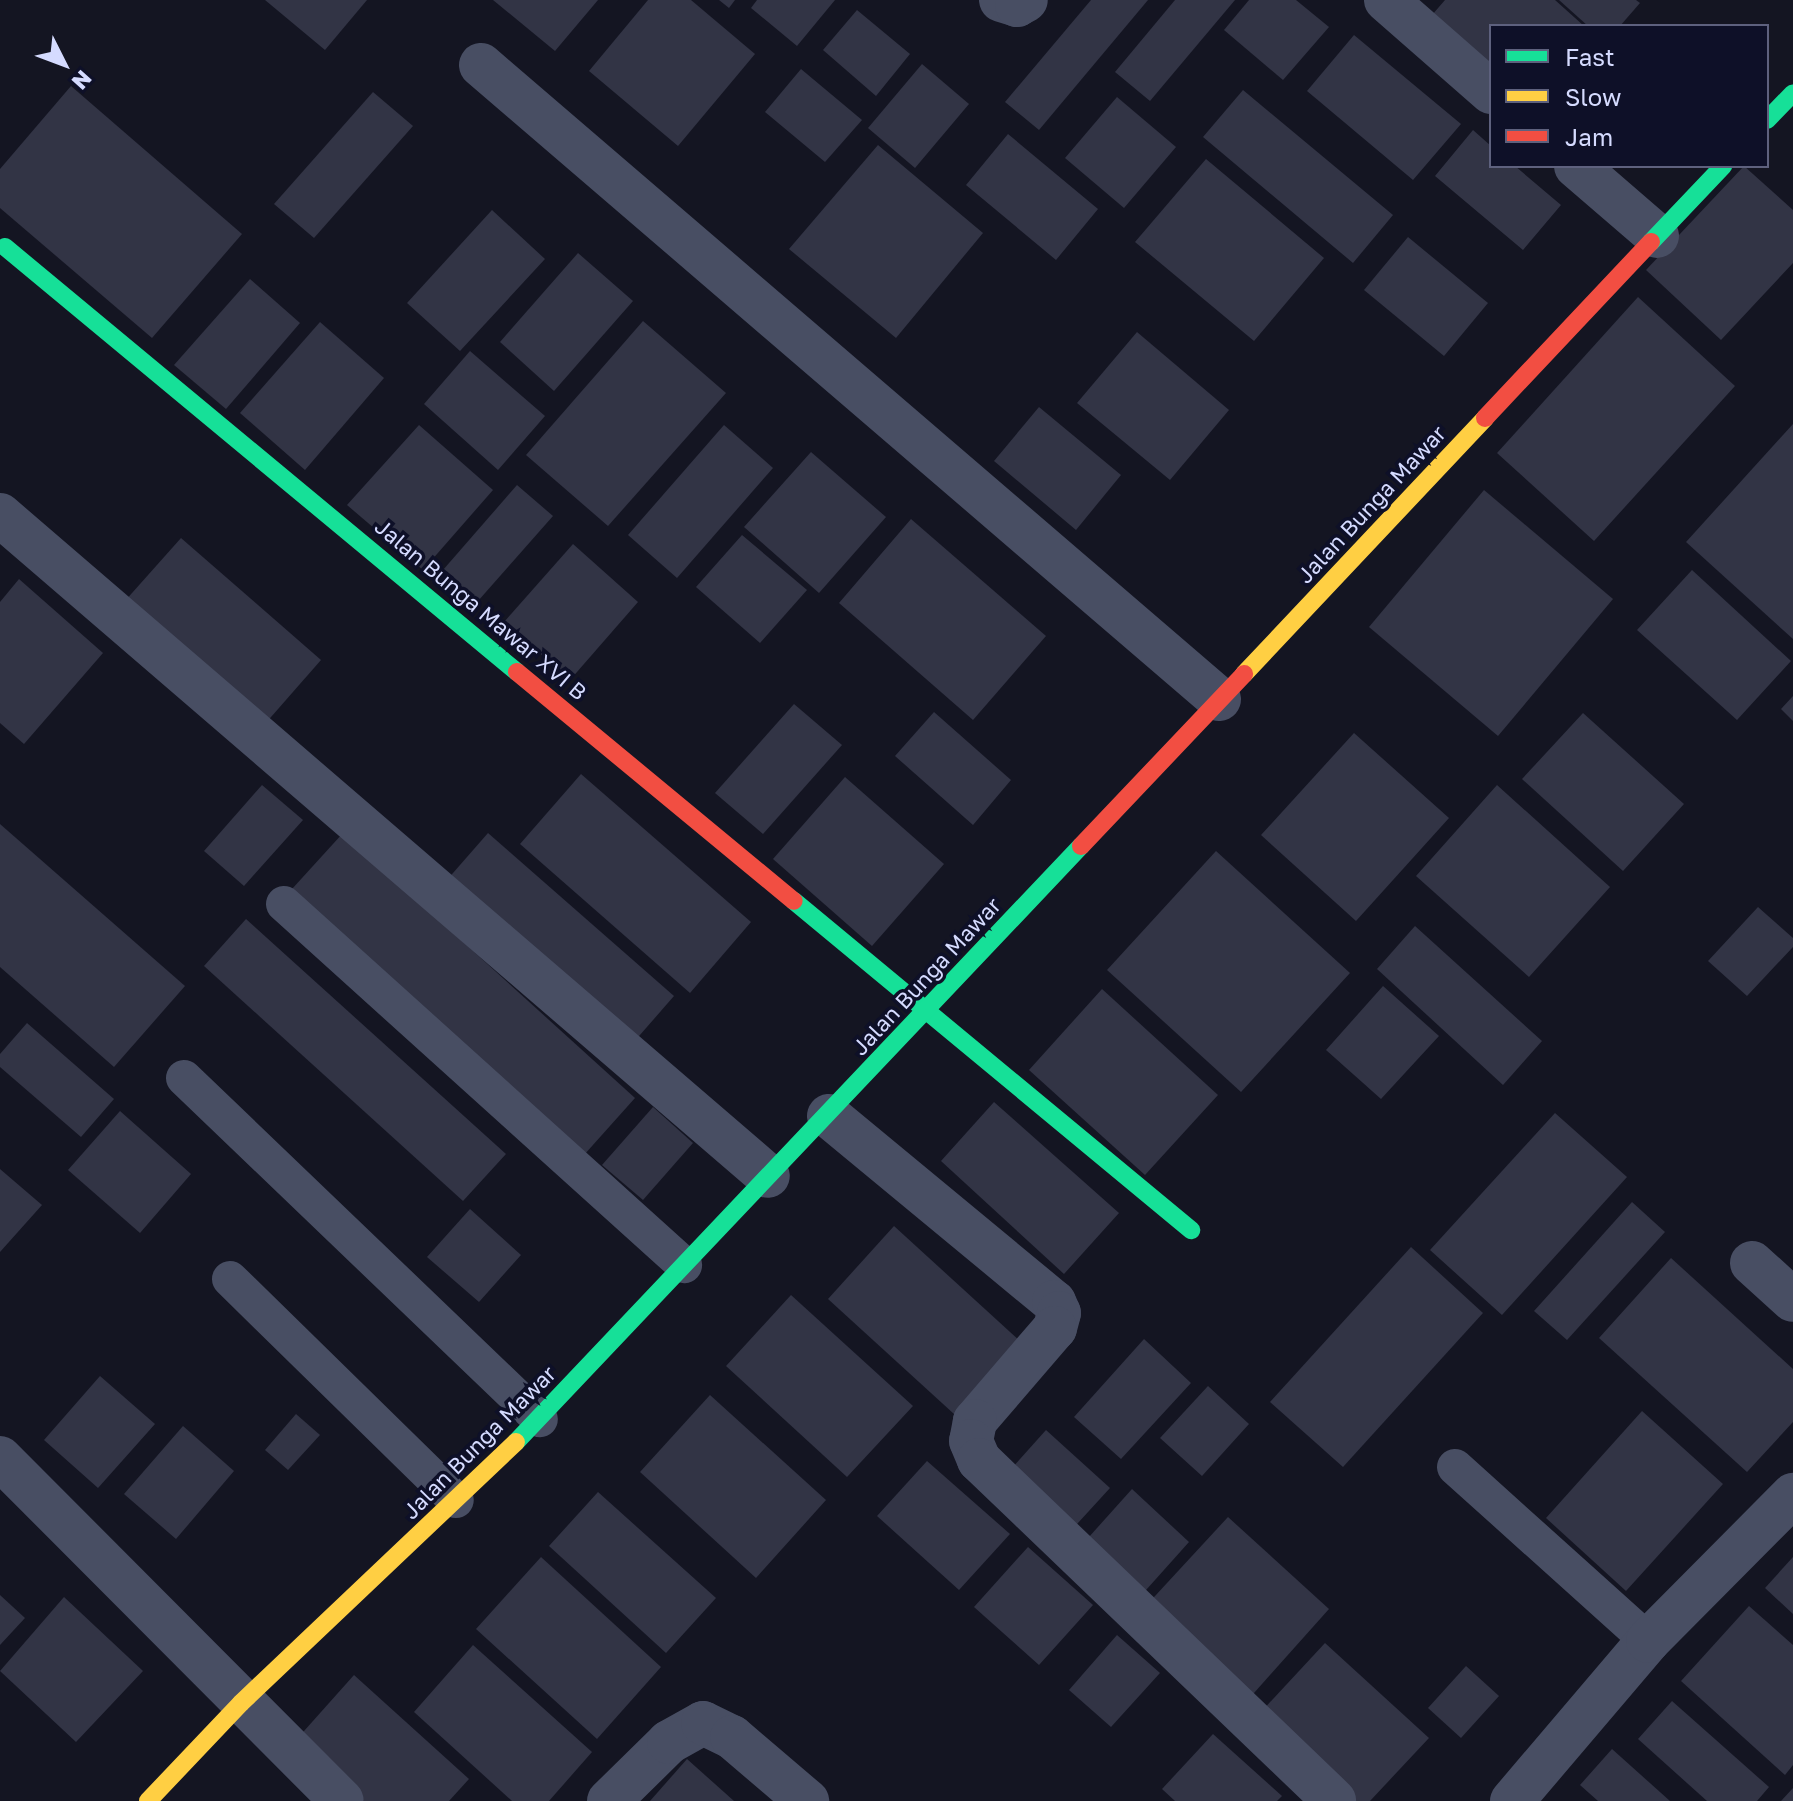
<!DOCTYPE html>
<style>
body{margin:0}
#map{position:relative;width:1793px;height:1801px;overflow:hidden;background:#141522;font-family:"Golos Text",sans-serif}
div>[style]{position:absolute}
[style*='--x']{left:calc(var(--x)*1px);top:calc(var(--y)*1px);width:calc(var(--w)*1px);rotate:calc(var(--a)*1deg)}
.building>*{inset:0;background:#323445}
.lane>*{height:36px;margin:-18px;padding:0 18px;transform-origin:18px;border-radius:18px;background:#484e63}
.street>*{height:44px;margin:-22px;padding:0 22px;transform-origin:22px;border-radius:22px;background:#484e63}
.fast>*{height:18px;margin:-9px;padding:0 9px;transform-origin:9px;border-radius:9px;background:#16e098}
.slow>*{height:18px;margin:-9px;padding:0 9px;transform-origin:9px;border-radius:9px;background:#ffcf43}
.jam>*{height:18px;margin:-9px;padding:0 9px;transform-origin:9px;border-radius:9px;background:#f24e42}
span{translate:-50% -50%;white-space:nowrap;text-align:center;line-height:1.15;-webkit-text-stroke:7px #0e1028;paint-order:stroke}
.street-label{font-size:22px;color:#d5dbff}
.legend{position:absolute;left:1489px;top:24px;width:280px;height:144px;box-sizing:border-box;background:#0e1028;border:2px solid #5e617e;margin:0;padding:10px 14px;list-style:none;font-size:24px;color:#d5dbff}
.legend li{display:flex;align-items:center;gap:16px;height:40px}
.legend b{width:40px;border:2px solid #5e617e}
.north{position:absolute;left:24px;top:24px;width:80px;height:80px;-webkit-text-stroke:6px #0e1028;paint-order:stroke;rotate:132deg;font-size:22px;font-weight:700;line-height:32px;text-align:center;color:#d5dbff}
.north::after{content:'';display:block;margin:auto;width:28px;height:36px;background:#d5dbff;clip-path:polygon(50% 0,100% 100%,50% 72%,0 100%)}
</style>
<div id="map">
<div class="building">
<i style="clip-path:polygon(265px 0,367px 0,325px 50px)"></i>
<i style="clip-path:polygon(493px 0,598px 0,555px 51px)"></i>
<i style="clip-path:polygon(648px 0,691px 0,755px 54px,678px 146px,589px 71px)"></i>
<i style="clip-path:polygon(719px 0,735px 0,729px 8px)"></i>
<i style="clip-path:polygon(757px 0,835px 0,797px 46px,751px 8px)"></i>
<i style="clip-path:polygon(1091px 0,1148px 0,1039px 130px,1005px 102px)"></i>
<i style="clip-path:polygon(1175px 0,1235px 0,1150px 101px,1115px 72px)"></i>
<i style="clip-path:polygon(1249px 0,1296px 0,1329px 27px,1283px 80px,1224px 30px)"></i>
<i style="clip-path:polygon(1445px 0,1555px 0,1584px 26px,1491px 26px,1491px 68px,1432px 15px)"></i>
<i style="clip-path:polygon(1559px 0,1636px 0,1640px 3px,1620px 26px,1588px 26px)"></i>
<i style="clip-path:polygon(857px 10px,910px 54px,876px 96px,823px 50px)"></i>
<i style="clip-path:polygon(1354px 35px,1461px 124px,1413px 180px,1307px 91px)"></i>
<i style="clip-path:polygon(922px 64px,969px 104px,915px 168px,868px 128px)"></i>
<i style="clip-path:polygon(801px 69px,862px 120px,825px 162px,765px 112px)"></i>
<i style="clip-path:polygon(71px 86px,242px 234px,152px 338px,0 208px,0 169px)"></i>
<i style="clip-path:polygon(1243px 90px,1393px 215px,1353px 263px,1203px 137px)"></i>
<i style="clip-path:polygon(373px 92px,413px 126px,314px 238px,274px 204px)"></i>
<i style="clip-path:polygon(1117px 97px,1176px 147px,1124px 208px,1065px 158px)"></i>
<i style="clip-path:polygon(1473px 130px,1491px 146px,1491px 166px,1515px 166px,1561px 205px,1523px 250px,1435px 176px)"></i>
<i style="clip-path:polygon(1008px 134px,1098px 209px,1056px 260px,966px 185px)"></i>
<i style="clip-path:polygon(878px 145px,983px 233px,896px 338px,789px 249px)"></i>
<i style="clip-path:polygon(1206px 159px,1324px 258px,1254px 341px,1135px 242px)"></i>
<i style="clip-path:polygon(1744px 166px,1793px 210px,1793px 263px,1721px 340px,1646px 270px)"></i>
<i style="clip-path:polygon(492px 210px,545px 259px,460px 351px,407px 303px)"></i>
<i style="clip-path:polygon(1408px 237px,1488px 303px,1444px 356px,1364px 290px)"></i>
<i style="clip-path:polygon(578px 253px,633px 301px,554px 391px,500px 342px)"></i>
<i style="clip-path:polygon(250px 279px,300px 323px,226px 409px,174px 365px)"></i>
<i style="clip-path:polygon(1638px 297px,1735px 386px,1594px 541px,1497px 453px)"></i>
<i style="clip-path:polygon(643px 321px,726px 393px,608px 526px,526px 455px)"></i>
<i style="clip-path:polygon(320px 322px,384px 378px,305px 470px,240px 413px)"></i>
<i style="clip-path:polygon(1137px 332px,1229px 410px,1170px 480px,1077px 403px)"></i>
<i style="clip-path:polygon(470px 351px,545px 416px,498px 470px,424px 404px)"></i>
<i style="clip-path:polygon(1039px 407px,1121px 475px,1076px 530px,994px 461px)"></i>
<i style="clip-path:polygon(1793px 424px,1793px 639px,1686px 542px)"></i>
<i style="clip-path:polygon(419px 425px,493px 490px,423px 570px,347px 505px)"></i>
<i style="clip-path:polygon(724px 425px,773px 468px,677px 578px,628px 535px)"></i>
<i style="clip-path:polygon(811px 452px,886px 517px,819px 593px,744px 527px)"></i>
<i style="clip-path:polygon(517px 485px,553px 516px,478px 601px,443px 570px)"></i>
<i style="clip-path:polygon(1484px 490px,1613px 599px,1498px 736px,1369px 627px)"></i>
<i style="clip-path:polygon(911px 519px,1046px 636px,973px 720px,839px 603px)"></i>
<i style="clip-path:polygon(742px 535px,807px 590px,760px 643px,696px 587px)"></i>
<i style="clip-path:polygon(181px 538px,321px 660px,257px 733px,116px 611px)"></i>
<i style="clip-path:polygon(573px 544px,638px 602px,570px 680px,504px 622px)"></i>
<i style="clip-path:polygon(1692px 570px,1791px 661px,1737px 720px,1637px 630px)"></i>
<i style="clip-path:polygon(19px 579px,103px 653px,24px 744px,0 723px,0 602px)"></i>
<i style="clip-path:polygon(1793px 696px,1793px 721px,1781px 709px)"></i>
<i style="clip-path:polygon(794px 704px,842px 745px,763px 834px,715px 793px)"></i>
<i style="clip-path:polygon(934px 712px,1011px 780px,973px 825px,895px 756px)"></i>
<i style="clip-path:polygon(1583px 713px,1684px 804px,1623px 871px,1522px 779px)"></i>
<i style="clip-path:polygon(1354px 733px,1449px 818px,1356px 921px,1261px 835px)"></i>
<i style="clip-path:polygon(581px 774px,751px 922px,690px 993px,520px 844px)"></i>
<i style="clip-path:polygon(845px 777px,944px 864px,872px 946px,773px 859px)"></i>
<i style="clip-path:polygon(262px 785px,303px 820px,244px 886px,204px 851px)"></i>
<i style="clip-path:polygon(1497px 785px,1610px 887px,1529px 977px,1416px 876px)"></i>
<i style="clip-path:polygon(0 824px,185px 986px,114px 1067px,0 967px)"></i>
<i style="clip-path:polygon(343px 833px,635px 1098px,584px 1155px,292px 889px)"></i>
<i style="clip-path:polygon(488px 833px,674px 996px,626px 1051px,439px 889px)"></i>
<i style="clip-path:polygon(1216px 851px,1350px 973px,1241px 1092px,1107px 970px)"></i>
<i style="clip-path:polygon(1758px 907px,1793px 938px,1793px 947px,1747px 996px,1708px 961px)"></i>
<i style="clip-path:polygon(246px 919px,506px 1154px,463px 1201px,204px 966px)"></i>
<i style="clip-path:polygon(1415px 926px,1542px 1041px,1503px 1085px,1377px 969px)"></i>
<i style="clip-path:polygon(1383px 986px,1439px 1036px,1381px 1099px,1326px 1050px)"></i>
<i style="clip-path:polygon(1102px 989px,1218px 1095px,1145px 1175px,1029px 1070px)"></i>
<i style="clip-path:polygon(27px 1023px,114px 1099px,81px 1137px,0 1067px,0 1054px)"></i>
<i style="clip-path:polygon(994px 1102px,1119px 1213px,1064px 1274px,941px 1161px)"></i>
<i style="clip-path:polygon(653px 1107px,693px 1143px,643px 1200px,602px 1165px)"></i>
<i style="clip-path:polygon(120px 1111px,191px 1174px,140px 1233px,68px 1170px)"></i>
<i style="clip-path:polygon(1555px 1113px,1627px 1177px,1502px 1315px,1430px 1250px)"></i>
<i style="clip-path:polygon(0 1169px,42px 1205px,0 1252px)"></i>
<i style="clip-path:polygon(1632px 1202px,1665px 1232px,1567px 1340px,1534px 1311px)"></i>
<i style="clip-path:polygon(470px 1209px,521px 1255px,479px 1302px,427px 1257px)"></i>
<i style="clip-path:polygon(894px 1226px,1021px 1342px,954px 1414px,828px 1299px)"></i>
<i style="clip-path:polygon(1411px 1247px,1483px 1313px,1343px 1467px,1270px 1402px)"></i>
<i style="clip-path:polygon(1671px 1258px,1793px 1369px,1793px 1422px,1747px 1472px,1599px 1338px)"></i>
<i style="clip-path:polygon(791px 1295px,913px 1406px,847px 1477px,726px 1366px)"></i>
<i style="clip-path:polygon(1144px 1339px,1191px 1383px,1121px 1459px,1074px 1417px)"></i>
<i style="clip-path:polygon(100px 1376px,155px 1424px,98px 1488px,44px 1440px)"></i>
<i style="clip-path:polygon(1208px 1386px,1249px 1424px,1202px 1476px,1160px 1438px)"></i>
<i style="clip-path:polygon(710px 1395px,826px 1500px,756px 1578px,640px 1472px)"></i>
<i style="clip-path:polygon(1642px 1411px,1723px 1484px,1626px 1591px,1546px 1518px)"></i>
<i style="clip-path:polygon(296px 1414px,320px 1435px,288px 1470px,265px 1450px)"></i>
<i style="clip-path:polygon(183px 1426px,234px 1471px,176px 1539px,124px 1494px)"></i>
<i style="clip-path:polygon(1046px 1430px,1110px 1488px,1067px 1535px,1004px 1477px)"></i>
<i style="clip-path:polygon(927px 1461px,1010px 1534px,959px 1590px,877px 1516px)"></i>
<i style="clip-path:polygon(1132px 1489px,1189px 1542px,1138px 1599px,1080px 1547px)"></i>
<i style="clip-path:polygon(598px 1492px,716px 1598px,666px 1653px,549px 1546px)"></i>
<i style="clip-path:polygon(1228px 1517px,1329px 1609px,1246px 1702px,1143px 1609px)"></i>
<i style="clip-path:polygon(1028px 1547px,1093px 1605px,1039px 1665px,974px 1607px)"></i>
<i style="clip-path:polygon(541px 1557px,661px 1667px,597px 1739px,476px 1629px)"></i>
<i style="clip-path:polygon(1793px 1557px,1793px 1614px,1765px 1588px)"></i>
<i style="clip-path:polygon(0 1595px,25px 1618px,0 1645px)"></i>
<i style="clip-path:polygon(64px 1597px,143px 1671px,76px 1742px,0 1671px)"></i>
<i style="clip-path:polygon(1749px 1606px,1793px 1645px,1793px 1765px,1785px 1775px,1681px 1681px)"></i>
<i style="clip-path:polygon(1117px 1635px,1160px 1673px,1111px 1727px,1069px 1690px)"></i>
<i style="clip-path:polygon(1325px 1643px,1429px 1738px,1370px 1801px,1355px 1801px,1259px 1714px)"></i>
<i style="clip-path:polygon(473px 1645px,592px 1752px,549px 1801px,512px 1801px,414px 1712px)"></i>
<i style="clip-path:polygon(1466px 1666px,1499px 1696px,1461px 1738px,1428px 1708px)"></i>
<i style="clip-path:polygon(354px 1675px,469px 1779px,449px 1801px,364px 1801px,296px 1740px)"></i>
<i style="clip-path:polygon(1672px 1701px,1769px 1787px,1757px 1801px,1707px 1801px,1638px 1739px)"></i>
<i style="clip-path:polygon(1213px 1734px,1282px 1796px,1277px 1801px,1175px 1801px,1162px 1789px)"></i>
<i style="clip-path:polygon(1612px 1749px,1670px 1801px,1598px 1801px,1580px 1785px)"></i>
<i style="clip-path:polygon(687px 1759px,734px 1801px,650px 1801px)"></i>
<i style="clip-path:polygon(1793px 1788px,1793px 1801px,1781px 1801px)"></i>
</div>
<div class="lane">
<i style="--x:284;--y:904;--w:539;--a:42.07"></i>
<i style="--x:184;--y:1078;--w:493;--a:43.8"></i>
<i style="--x:230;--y:1279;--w:316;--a:44.4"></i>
<i style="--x:1455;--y:1467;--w:260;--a:42"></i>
</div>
<div class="street">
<i style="--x:1001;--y:0;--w:17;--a:17"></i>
<i style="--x:1017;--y:5;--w:10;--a:-29"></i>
<i style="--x:1386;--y:0;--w:140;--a:41.2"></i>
<i style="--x:481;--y:65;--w:973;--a:40.67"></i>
<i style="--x:1576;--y:166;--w:107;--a:40.8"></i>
<i style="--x:0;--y:515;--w:1013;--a:40.72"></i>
<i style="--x:829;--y:1116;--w:292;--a:39.6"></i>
<i style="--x:1054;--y:1302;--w:12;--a:66"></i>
<i style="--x:1059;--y:1313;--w:16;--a:105"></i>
<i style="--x:1055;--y:1328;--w:123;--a:130.7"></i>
<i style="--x:975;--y:1421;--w:20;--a:101"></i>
<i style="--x:971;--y:1441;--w:21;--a:67"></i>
<i style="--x:979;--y:1460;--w:492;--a:43.8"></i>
<i style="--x:1752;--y:1263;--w:55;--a:42.1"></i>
<i style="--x:0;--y:1458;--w:484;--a:45.1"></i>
<i style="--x:609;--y:1801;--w:84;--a:-44.5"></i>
<i style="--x:669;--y:1742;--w:39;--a:-29"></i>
<i style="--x:703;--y:1723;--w:32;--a:26"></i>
<i style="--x:732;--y:1737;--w:99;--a:40.5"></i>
<i style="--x:1512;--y:1801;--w:210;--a:-49.6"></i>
<i style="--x:1648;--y:1641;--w:206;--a:-45.2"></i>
</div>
<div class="fast">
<i style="--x:1767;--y:120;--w:37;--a:-46"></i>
<i style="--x:1651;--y:242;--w:105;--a:-46.5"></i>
<i style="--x:5;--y:247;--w:665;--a:39.7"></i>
<i style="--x:794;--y:901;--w:516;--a:39.65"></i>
<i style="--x:516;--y:1442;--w:821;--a:-46.53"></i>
</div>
<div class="slow">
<i style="--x:1244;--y:674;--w:352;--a:-46.7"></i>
<i style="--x:148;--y:1801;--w:135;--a:-46.5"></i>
<i style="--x:241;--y:1703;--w:379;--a:-43.5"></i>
</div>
<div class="jam">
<i style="--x:1485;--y:418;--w:242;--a:-46.7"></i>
<i style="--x:517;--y:672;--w:359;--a:39.6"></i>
<i style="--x:1081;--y:846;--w:237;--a:-46.5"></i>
</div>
<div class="street-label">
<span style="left:1371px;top:504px;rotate:-47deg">Jalan Bunga Mawar</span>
<span style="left:481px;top:609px;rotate:40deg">Jalan Bunga Mawar XVI B</span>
<span style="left:926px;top:976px;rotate:-47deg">Jalan Bunga Mawar</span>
<span style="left:479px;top:1442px;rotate:-45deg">Jalan Bunga Mawar</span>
</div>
<ul class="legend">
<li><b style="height:10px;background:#16e098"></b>Fast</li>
<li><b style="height:10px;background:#ffcf43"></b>Slow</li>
<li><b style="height:10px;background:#f24e42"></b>Jam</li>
</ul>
<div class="north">N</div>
</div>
